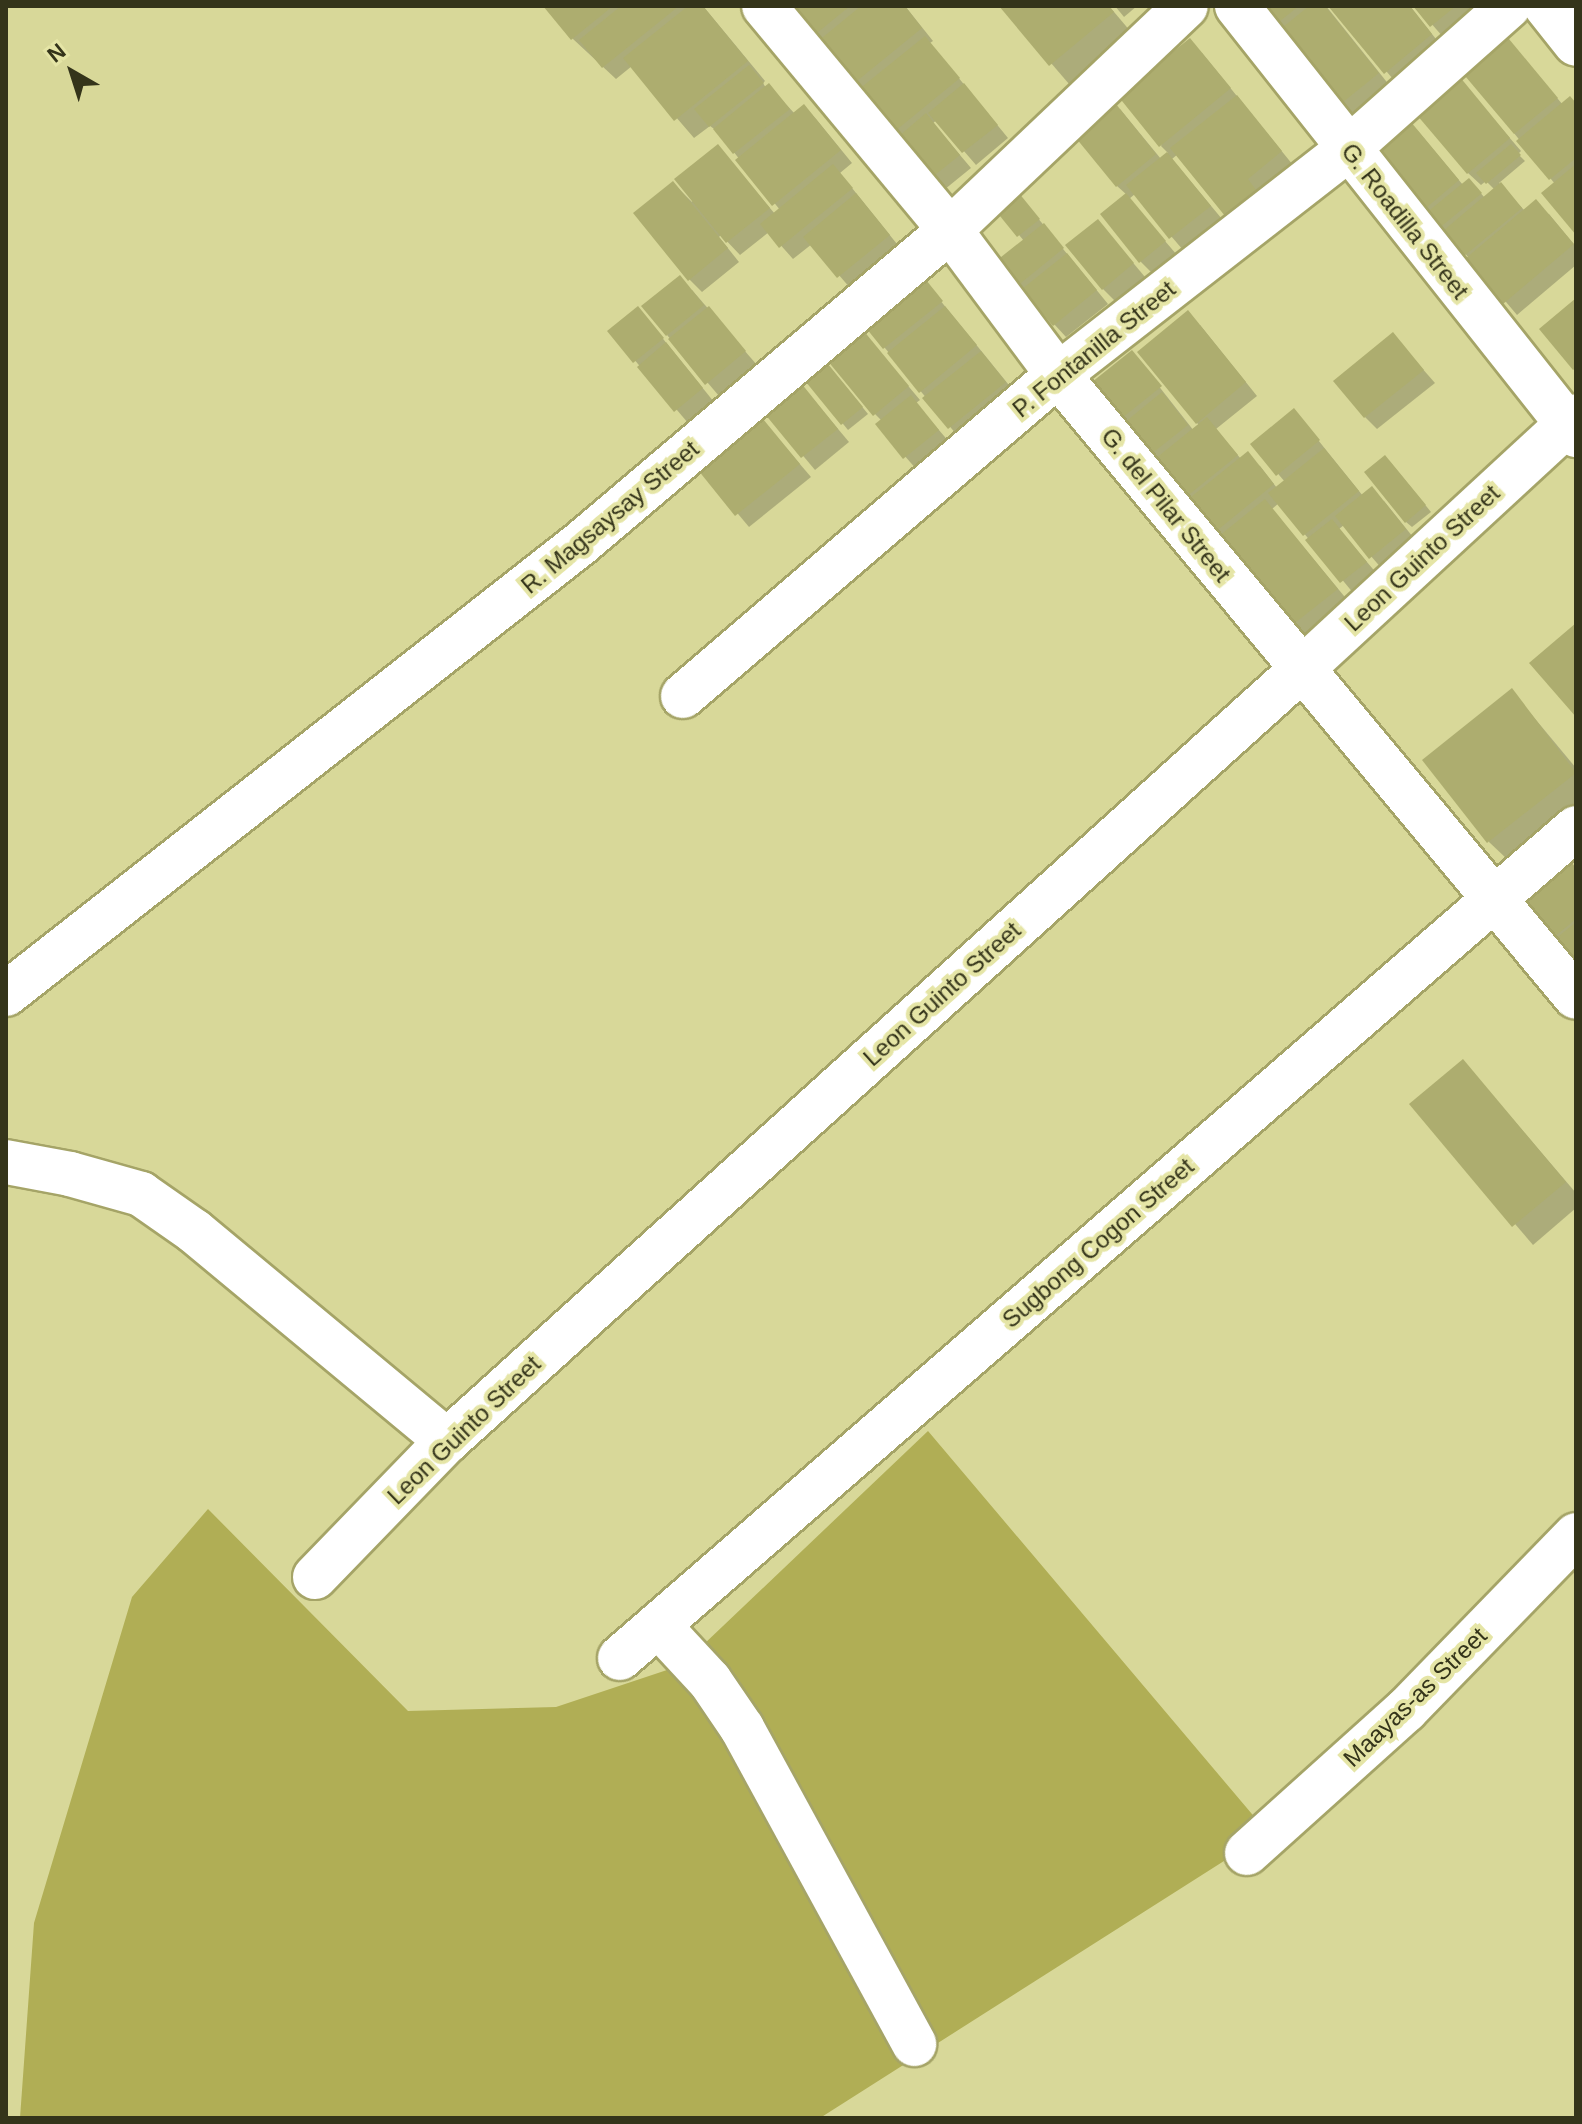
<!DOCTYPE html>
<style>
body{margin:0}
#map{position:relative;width:1582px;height:2124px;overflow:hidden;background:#d8d899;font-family:Helvetica,sans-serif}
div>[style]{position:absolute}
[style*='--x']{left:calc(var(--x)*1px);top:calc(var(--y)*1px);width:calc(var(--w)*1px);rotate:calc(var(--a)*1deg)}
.green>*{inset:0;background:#b0ae55}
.shadow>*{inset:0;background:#0003}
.building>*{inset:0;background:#adad6f}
.roads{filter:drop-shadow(2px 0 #a5a467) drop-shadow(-2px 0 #a5a467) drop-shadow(0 2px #a5a467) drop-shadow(0 -2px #a5a467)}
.minor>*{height:44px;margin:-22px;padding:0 22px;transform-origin:22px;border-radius:22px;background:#fff}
span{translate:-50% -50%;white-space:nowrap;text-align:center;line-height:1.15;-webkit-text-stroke:8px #e5e5a6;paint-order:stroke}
.street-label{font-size:24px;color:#34341a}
.frame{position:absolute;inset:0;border:8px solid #34341a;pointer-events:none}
.north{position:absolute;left:32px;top:32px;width:80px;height:80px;-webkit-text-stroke:6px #e5e5a6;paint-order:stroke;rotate:321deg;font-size:22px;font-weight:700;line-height:32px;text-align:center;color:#34341a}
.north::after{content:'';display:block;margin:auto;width:28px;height:36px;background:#34341a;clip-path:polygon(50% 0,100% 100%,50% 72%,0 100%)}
</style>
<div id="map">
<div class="green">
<i style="clip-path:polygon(928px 1431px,1268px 1833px,820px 2118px,20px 2118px,34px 1923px,132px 1597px,208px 1509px,408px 1711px,556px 1707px,682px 1665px)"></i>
</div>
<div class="shadow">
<i style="clip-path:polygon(546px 6px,703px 6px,765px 81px,763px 83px,766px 88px,769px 86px,795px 114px,804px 107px,816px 119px,852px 163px,840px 173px,901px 249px,851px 289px,812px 244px,793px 259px,769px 232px,740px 255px,721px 235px,719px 237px,739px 262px,702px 292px,689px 279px,673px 183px,692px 202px,718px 146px,775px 214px,780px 210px,717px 131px,710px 126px,694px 138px,632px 66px,616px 79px,573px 39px)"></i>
<i style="clip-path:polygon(789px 6px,905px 6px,933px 41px,930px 43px,1008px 138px,976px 165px,937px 120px,933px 123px,971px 168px,939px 194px)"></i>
<i style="clip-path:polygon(1002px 6px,1109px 6px,1131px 32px,1069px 84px)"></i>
<i style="clip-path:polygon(1115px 6px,1137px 6px,1124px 17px)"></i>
<i style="clip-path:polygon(1263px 6px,1326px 6px,1390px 86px,1351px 118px)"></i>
<i style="clip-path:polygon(1331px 6px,1410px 6px,1443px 48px,1398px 85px)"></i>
<i style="clip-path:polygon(1416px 6px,1498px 6px,1450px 45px)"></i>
<i style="clip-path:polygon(1516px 49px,1563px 105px,1576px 105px,1576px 232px,1555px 184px,1463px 70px)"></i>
<i style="clip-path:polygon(1202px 53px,1293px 165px,1239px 227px,1178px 154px,1172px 159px,1222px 219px,1183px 250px,1135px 194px,1129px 199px,1177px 255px,1153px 274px,1141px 262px,1127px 195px,1117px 186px,1120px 109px,1161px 159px,1168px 153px,1161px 146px)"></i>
<i style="clip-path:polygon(1455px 74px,1521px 151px,1518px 154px,1525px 161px,1499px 183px,1525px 211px,1549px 214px,1576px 247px,1576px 265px,1517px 315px,1447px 232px,1422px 211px,1418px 131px,1463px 185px,1469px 180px,1485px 198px,1495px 190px,1486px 181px,1481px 185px,1468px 173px)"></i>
<i style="clip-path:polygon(1015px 190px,1108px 304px,1066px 337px,1018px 285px,1024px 241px,990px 200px)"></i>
<i style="clip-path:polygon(1098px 221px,1145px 277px,1115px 301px,1103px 289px)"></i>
<i style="clip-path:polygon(918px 273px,1017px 395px,961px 440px,861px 319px)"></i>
<i style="clip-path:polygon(692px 290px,757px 365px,719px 396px,667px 335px)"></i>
<i style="clip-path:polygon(643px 314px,714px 402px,688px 423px,610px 331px)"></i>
<i style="clip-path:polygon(1200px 325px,1257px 396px,1216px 429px,1241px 459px,1260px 466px,1277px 488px,1285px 482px,1253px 444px,1294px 410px,1363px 496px,1384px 501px,1417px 542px,1383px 570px,1344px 525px,1339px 529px,1378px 575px,1354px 594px,1279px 503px,1272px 509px,1349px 602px,1305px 637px,1095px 382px,1132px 352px,1194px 431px,1200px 426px,1197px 423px)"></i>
<i style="clip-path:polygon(863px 332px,920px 400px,916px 403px,950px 443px,917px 470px,877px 424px,882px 421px,875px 414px)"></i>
<i style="clip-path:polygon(1393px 335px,1435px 383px,1377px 429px,1365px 417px)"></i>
<i style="clip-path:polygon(829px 366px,868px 414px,848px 430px,804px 376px)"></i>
<i style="clip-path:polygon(797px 380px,849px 442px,815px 470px,763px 408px)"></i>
<i style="clip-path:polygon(758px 415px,811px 477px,749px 527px,697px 465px)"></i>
<i style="clip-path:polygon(1391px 463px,1431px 512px,1412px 527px,1406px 522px)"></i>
<i style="clip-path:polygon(1512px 691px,1576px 768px,1576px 806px,1508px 860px,1489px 842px)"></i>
<i style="clip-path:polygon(1576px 868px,1576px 975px,1512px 896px)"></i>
<i style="clip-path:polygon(1463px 1061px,1576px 1193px,1576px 1208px,1533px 1245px,1412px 1104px)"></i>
</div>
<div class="building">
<i style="clip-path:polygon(543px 6px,613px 6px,571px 40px)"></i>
<i style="clip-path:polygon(621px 6px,679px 6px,602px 68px,579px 40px)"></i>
<i style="clip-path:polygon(688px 6px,703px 6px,748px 61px,674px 121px,623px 58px)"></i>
<i style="clip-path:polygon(786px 6px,850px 6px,812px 37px)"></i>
<i style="clip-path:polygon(861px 6px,905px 6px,922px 28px,852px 85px,817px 42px)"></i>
<i style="clip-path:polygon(999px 6px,1109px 6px,1114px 12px,1049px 66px)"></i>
<i style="clip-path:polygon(1260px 6px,1299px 6px,1275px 25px)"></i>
<i style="clip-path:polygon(1309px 6px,1325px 6px,1379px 73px,1337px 107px,1277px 32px)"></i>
<i style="clip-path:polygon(1328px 6px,1410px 6px,1432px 34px,1384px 74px)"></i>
<i style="clip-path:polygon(1413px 6px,1456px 6px,1430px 27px)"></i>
<i style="clip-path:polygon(1504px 33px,1558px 98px,1514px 134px,1460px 70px)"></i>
<i style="clip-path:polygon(925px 36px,960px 78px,889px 136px,853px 94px)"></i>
<i style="clip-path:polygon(1190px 38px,1231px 88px,1159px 147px,1118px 96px)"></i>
<i style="clip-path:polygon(749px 65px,764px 83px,709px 127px,694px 109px)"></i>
<i style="clip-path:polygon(1455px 71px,1510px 138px,1467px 174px,1411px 108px)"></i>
<i style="clip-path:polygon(769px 83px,790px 109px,733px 154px,713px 129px)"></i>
<i style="clip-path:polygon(964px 83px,998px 125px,962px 153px,928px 113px)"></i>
<i style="clip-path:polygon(1108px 94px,1156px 154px,1116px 187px,1067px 127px)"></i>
<i style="clip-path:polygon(1237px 95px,1282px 151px,1248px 179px,1256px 190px,1225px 216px,1170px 148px)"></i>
<i style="clip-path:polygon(1570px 96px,1576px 103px,1576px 158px,1549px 180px,1516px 141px)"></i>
<i style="clip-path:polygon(804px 104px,841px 150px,772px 206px,735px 160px)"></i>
<i style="clip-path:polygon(926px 113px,960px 155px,925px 183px,892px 142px)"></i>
<i style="clip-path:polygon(1406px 116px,1459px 180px,1421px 212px,1368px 148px)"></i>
<i style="clip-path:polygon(718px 144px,770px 208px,726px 243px,674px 179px)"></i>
<i style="clip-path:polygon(1511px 144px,1521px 155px,1486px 184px,1476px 173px)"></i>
<i style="clip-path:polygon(1167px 152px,1211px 206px,1169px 239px,1126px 185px)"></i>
<i style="clip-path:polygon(833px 164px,853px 188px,779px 248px,760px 224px)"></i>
<i style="clip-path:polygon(1576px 164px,1576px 235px,1541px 193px)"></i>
<i style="clip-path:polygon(1469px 178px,1482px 193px,1438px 229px,1425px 214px)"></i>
<i style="clip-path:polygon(673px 181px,728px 248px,688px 281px,633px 213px)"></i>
<i style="clip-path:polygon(1010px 182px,1040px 219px,1017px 237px,987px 200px)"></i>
<i style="clip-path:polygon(1501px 182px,1522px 208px,1464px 256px,1443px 231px)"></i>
<i style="clip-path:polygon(856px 193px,890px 235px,837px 278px,803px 237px)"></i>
<i style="clip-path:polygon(1126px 193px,1166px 241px,1139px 263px,1100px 214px)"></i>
<i style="clip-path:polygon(1536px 199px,1574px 244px,1503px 304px,1465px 259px)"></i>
<i style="clip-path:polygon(1098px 219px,1134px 263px,1102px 290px,1065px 245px)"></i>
<i style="clip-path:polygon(1044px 223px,1064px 248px,1016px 287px,996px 261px)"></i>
<i style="clip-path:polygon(1067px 253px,1097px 290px,1053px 326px,1022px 289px)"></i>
<i style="clip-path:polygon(918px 270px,943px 301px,883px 349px,858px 318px)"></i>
<i style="clip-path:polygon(680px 275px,704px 305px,666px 336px,641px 306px)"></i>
<i style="clip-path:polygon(1576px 298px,1576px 368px,1573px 370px,1539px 329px)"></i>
<i style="clip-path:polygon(638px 306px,664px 338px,633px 363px,607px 331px)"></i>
<i style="clip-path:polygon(709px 306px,746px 351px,705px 385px,668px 339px)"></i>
<i style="clip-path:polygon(945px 306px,977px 345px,919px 393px,887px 353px)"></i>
<i style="clip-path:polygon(1188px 310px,1246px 382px,1196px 424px,1137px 352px)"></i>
<i style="clip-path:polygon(863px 330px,909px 386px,873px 416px,827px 360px)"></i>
<i style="clip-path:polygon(1393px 332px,1424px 370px,1364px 418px,1333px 381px)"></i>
<i style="clip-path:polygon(666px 342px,703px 388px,674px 412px,637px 367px)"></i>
<i style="clip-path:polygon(1132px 350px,1162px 386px,1122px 418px,1092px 382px)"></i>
<i style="clip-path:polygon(981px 351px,1006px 382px,948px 429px,922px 398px)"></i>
<i style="clip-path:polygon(823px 358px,863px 407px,841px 425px,801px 376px)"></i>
<i style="clip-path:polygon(797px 378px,838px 429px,801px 458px,760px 408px)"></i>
<i style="clip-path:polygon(1162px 392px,1188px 425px,1150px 455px,1124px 423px)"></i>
<i style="clip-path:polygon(911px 395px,939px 430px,903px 459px,875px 424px)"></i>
<i style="clip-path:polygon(1294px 408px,1320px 440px,1276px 476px,1250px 444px)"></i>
<i style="clip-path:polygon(758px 413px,800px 464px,735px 516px,694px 465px)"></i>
<i style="clip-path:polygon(1207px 417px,1238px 455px,1186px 497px,1155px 459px)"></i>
<i style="clip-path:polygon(1324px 448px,1359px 491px,1303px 536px,1268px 493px)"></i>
<i style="clip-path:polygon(1248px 451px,1274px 484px,1214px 533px,1186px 501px)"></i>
<i style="clip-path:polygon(1385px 455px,1426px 505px,1405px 523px,1364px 472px)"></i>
<i style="clip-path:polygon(1372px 486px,1406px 529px,1369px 559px,1335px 516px)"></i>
<i style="clip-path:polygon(1265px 499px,1338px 589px,1291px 626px,1219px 536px)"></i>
<i style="clip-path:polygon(1332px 519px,1367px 562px,1340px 583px,1305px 540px)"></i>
<i style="clip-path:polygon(1576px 623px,1576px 717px,1529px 663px)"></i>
<i style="clip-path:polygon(1512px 688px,1576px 773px,1487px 843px,1422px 760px)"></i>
<i style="clip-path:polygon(1562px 851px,1576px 868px,1576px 919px,1548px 942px,1509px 896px)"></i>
<i style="clip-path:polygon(1576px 922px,1576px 978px,1548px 945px)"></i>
<i style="clip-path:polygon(1463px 1059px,1566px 1182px,1512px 1227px,1409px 1104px)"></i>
</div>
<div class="roads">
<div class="minor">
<i style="--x:764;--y:6;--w:291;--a:50.3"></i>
<i style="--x:950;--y:230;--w:181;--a:53.3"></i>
<i style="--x:1058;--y:375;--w:809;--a:50.21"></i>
<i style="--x:1237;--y:6;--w:547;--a:51.68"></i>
<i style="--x:1546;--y:6;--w:48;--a:51.7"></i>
<i style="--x:683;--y:696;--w:494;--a:-40.6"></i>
<i style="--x:1058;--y:375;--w:368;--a:-37.9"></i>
<i style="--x:1348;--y:149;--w:215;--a:-41.6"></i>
<i style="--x:6;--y:994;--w:729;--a:-38.1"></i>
<i style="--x:580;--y:544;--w:485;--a:-40.3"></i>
<i style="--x:950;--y:230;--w:325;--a:-43.5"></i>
<i style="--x:6;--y:1162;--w:65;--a:10.6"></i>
<i style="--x:70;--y:1174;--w:74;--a:15.7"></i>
<i style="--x:141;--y:1194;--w:65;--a:34.9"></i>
<i style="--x:194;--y:1231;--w:329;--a:39.7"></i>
<i style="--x:315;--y:1577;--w:190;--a:-45.9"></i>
<i style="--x:447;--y:1441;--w:1151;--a:-42.08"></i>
<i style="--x:1301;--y:670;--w:374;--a:-42.7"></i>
<i style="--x:658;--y:1625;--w:76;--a:47.1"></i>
<i style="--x:710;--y:1681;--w:57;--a:55.8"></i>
<i style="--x:742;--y:1728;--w:360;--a:61.4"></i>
<i style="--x:620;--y:1658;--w:1266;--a:-40.96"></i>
<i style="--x:1247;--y:1853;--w:214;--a:-42"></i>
<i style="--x:1406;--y:1710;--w:244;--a:-45.8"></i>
</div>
</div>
<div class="street-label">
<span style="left:1405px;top:221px;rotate:52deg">G. Roadilla Street</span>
<span style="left:1094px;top:349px;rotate:-39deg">P. Fontanilla Street</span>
<span style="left:1166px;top:505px;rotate:51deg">G. del Pilar Street</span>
<span style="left:610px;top:517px;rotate:-40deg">R. Magsaysay Street</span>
<span style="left:1422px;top:558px;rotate:-43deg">Leon Guinto Street</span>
<span style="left:942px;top:994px;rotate:-42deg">Leon Guinto Street</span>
<span style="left:1098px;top:1243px;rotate:-41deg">Sugbong Cogon Street</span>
<span style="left:464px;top:1430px;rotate:-44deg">Leon Guinto Street</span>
<span style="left:1415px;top:1697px;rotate:-44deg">Maayas-as Street</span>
</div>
<div class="frame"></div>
<div class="north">N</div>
</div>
